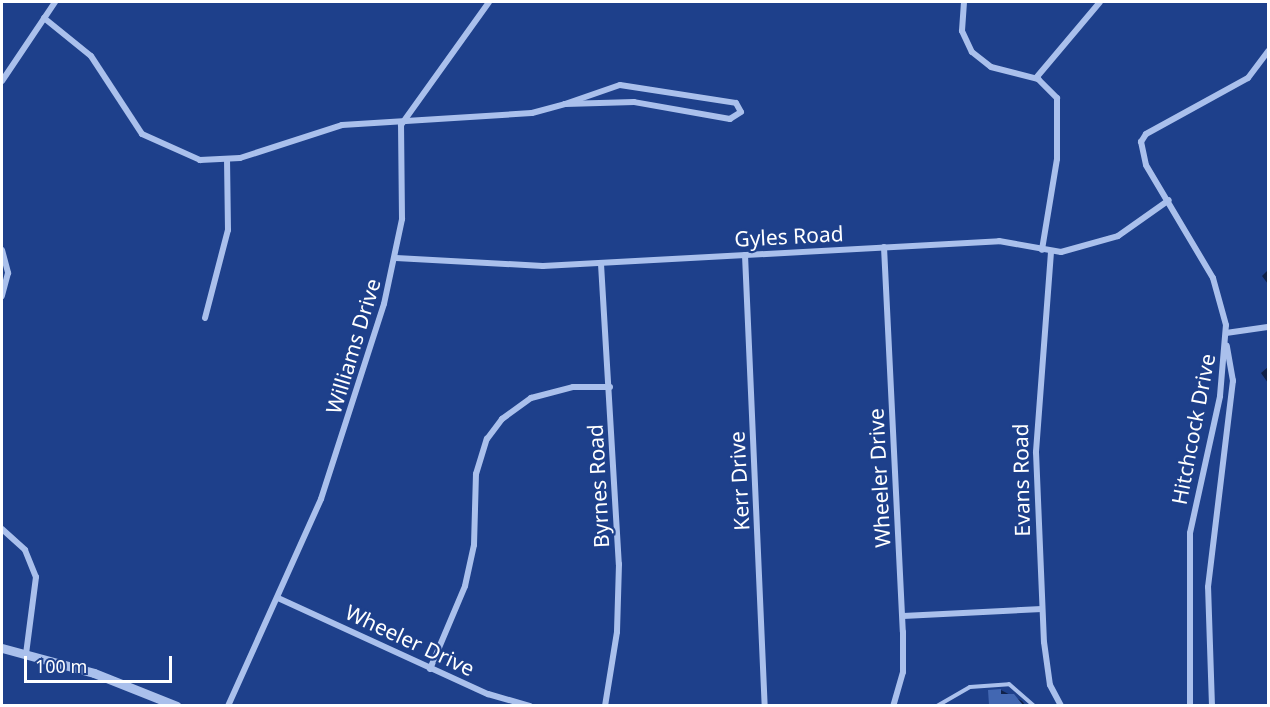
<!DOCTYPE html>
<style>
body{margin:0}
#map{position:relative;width:1270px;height:707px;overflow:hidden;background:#1e408b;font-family:"Noto Sans",sans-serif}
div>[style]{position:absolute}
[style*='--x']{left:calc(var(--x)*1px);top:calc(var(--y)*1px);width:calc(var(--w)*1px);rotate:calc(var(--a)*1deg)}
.shadow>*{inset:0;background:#0007}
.building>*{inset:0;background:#4267b2}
.service>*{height:4px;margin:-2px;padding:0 2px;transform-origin:2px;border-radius:2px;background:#aac0ec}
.minor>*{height:6px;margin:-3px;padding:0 3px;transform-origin:3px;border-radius:3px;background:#aac0ec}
.tertiary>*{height:9px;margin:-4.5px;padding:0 4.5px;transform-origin:4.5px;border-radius:4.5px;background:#aac0ec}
span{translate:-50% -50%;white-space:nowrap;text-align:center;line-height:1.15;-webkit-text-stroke:4.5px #1e408b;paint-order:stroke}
.street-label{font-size:21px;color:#fff}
.frame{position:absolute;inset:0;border:3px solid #fff;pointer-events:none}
.scale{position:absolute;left:24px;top:656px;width:148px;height:27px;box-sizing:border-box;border:3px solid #fff;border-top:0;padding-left:8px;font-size:18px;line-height:21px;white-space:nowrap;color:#fff;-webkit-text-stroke:4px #1e408b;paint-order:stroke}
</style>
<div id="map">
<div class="shadow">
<i style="clip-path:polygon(1268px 270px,1268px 284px,1262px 276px)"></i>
<i style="clip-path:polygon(1268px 367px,1268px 383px,1261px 373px)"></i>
<i style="clip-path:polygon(1001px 690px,1022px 701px,1026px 706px,990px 706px,990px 691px)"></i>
</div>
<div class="building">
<i style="clip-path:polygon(1001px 689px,1001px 694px,1014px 694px,1023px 705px,989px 705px,988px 690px)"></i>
</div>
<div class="service">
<i style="--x:937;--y:706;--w:38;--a:-30"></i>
<i style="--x:970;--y:687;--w:39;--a:-4"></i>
<i style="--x:1009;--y:684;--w:33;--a:41"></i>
</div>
<div class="minor">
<i style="--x:964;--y:2;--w:29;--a:94"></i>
<i style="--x:962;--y:31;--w:23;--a:65"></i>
<i style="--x:972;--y:52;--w:24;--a:38"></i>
<i style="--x:991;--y:67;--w:49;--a:14.3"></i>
<i style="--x:1038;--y:79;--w:27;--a:45"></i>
<i style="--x:1057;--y:98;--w:61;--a:90"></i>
<i style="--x:1057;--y:159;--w:92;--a:99.4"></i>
<i style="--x:44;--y:18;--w:60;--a:39"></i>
<i style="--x:91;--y:56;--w:93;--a:56.8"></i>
<i style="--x:142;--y:134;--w:64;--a:24.1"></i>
<i style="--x:200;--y:160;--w:40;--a:-2.9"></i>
<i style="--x:240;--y:158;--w:107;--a:-17.9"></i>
<i style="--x:342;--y:125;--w:190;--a:-3.6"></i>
<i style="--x:532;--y:113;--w:34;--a:-15"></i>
<i style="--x:1036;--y:78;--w:99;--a:-49.9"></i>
<i style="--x:2;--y:81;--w:95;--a:-56.1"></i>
<i style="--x:620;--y:85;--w:117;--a:8.8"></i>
<i style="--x:736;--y:103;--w:10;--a:61"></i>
<i style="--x:741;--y:112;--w:13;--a:148"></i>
<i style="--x:730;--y:119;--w:97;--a:-170"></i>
<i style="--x:634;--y:102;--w:69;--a:178.3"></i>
<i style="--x:565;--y:104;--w:58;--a:-19.1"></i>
<i style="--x:884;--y:247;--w:385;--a:87.2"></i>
<i style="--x:903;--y:632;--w:40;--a:90"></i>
<i style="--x:903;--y:672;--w:35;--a:106"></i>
<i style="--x:2;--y:250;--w:24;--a:75"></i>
<i style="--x:8;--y:273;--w:24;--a:105"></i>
<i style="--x:1051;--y:252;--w:201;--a:94.3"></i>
<i style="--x:1036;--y:452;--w:190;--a:87.6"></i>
<i style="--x:1044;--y:642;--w:43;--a:82.1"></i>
<i style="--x:1050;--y:685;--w:24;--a:62"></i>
<i style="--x:745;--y:255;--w:451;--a:87.5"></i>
<i style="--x:396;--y:258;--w:147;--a:3.1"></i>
<i style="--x:543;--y:266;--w:457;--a:-3.1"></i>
<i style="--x:999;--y:241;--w:63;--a:10.1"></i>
<i style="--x:1061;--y:252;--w:59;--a:-15.7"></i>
<i style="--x:1118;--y:236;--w:62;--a:-35.2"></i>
<i style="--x:601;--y:264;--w:301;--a:86.6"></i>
<i style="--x:619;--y:564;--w:68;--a:91.7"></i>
<i style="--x:617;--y:632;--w:75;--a:99.2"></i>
<i style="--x:205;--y:318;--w:91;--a:-75.4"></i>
<i style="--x:228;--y:230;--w:69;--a:-90.8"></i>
<i style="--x:1226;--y:333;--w:42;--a:-8.1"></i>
<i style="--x:2;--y:529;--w:31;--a:42"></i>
<i style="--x:25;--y:550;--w:29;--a:68"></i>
<i style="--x:36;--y:577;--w:78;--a:97.4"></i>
<i style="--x:278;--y:598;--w:231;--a:24.6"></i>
<i style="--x:488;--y:694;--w:44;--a:15.9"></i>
<i style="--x:903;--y:616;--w:139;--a:-2.9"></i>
<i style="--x:430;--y:669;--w:90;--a:-67.1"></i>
<i style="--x:465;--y:586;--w:42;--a:-77.6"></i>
<i style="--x:474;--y:545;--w:71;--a:-88.4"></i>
<i style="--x:476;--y:474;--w:37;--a:-73"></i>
<i style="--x:487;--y:439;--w:25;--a:-53"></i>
<i style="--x:502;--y:419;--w:36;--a:-36"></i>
<i style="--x:531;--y:398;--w:43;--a:-14.7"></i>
<i style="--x:573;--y:387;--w:37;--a:0"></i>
<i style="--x:228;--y:706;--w:227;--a:-65.8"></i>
<i style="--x:321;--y:499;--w:205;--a:-72.1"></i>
<i style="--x:384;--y:304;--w:87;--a:-78"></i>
<i style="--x:402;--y:219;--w:94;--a:-90.6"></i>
<i style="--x:401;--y:125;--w:151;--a:-54.4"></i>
<i style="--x:1190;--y:706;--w:173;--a:-90"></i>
<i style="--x:1190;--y:533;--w:140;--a:-77.6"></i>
<i style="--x:1220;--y:396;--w:71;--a:-85.2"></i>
<i style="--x:1226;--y:325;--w:49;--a:-105.5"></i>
<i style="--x:1213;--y:278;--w:131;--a:-120.7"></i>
<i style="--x:1146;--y:165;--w:24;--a:-102"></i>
<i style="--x:1141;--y:142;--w:9;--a:-58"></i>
<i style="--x:1146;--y:134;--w:116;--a:-28.8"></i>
<i style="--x:1248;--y:78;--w:34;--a:-53"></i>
<i style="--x:1212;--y:706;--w:119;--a:-91.9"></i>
<i style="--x:1208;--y:587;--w:208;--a:-83.1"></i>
<i style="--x:1233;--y:381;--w:36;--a:-100"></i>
</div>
<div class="tertiary">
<i style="--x:2;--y:648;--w:95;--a:15.2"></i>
<i style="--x:94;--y:673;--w:89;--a:21.7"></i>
</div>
<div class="street-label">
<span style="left:789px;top:236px;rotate:-3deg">Gyles Road</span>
<span style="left:353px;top:346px;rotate:-73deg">Williams Drive</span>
<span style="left:1193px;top:429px;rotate:-79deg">Hitchcock Drive</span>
<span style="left:879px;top:478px;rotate:-93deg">Wheeler Drive</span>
<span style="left:1021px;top:480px;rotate:-91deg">Evans Road</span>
<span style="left:739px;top:481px;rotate:-93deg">Kerr Drive</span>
<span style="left:598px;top:486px;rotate:-93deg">Byrnes Road</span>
<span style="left:410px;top:640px;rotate:25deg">Wheeler Drive</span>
</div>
<div class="frame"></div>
<div class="scale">100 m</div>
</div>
